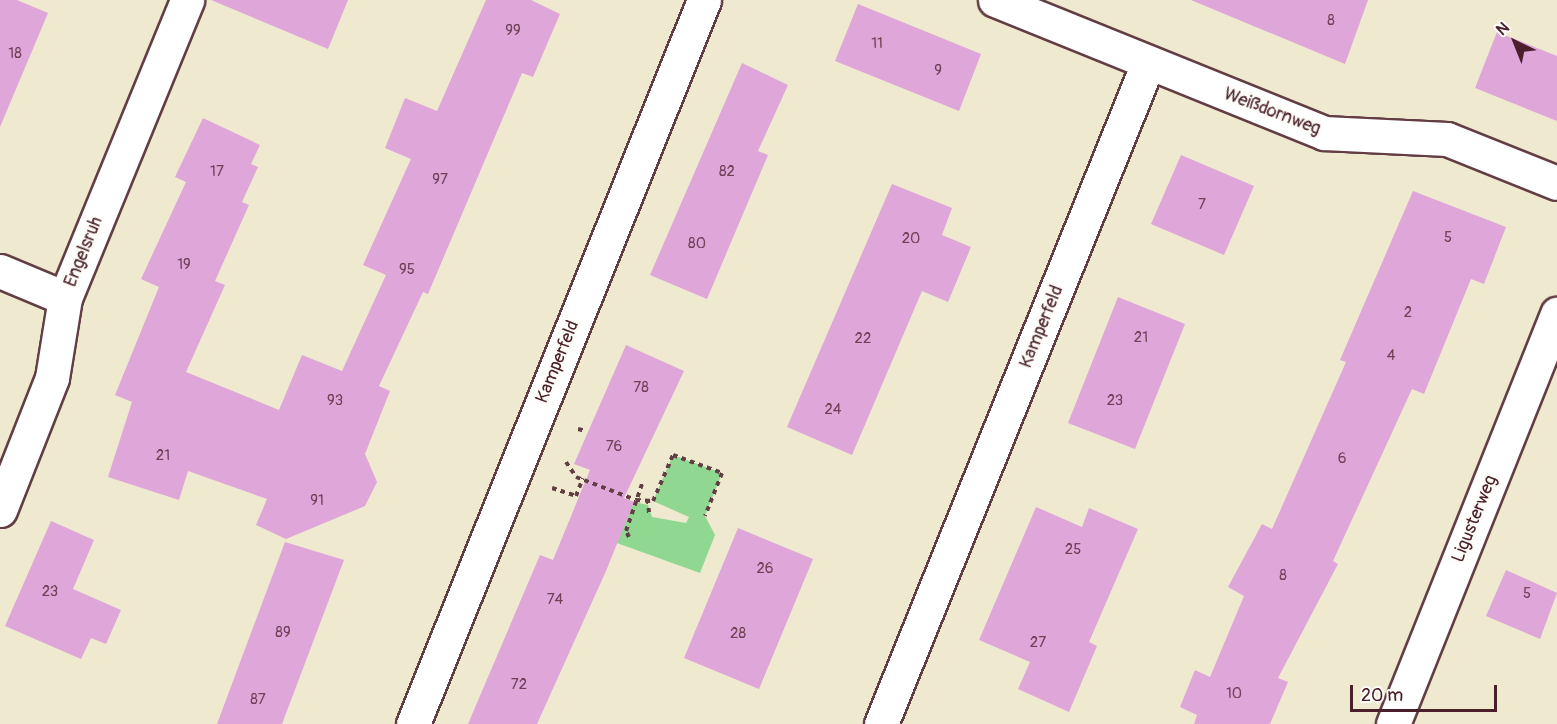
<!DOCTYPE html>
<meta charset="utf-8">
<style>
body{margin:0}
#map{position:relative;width:1557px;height:724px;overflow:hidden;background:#eee9cf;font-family:Pangolin,sans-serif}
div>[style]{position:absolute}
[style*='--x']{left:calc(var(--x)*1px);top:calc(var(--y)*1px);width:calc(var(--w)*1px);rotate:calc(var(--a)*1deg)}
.green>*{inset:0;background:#90d791}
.building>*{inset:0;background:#dfa6da}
.path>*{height:4px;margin-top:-2px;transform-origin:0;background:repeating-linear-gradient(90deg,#633d44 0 4.5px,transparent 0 9px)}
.roads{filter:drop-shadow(2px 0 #633d44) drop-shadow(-2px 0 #633d44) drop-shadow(0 2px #633d44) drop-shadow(0 -2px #633d44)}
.minor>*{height:33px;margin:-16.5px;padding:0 16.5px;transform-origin:16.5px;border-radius:16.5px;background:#fff}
span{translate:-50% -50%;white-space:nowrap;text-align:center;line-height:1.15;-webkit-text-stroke:5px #fdfcf7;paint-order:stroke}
.number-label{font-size:15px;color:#6f4157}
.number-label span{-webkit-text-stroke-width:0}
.street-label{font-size:18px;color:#4a1f2b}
.north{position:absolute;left:1485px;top:12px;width:60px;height:60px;-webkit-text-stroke:4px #fdfcf7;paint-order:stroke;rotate:317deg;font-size:16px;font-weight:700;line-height:24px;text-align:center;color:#4a1f2b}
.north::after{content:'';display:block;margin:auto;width:21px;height:27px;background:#4a1f2b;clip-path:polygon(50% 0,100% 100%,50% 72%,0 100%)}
.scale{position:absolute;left:1350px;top:685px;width:147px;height:27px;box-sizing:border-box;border:3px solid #4a1f2b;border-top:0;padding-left:8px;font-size:18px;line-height:21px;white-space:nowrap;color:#4a1f2b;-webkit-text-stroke:4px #fdfcf7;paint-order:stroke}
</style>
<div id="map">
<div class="green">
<i style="clip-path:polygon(673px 455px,722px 473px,705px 516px,715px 535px,700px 573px,617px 543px,634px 502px,648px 505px,652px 517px,686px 523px,689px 517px,653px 501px)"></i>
</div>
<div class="building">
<i style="clip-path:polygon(0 0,17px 0,48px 13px,0 127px)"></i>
<i style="clip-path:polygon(211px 0,348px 0,328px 49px)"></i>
<i style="clip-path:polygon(486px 0,531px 0,560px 14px,533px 77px,522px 73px,428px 294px,423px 292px,379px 386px,390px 391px,365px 454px,377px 482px,365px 506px,286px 539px,256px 525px,267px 499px,188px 471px,179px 500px,108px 477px,132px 402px,115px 395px,159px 287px,141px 279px,186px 182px,175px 177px,203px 118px,260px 145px,251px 164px,258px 167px,242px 202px,249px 205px,215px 281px,225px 285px,186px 372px,279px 410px,302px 355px,342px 371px,386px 275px,363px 265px,411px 159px,385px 148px,405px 98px,437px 111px)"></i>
<i style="clip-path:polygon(1191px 0,1368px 0,1345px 64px)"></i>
<i style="clip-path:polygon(858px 4px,981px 54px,959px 111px,835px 61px)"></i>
<i style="clip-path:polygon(1497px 32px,1557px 56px,1557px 121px,1475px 88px)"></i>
<i style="clip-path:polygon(742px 63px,788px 85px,758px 151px,768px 155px,707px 299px,650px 275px)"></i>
<i style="clip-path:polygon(1181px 155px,1254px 186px,1224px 255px,1151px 224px)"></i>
<i style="clip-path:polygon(892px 184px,952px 208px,942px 235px,971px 247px,948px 302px,922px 291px,852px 455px,787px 427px)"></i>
<i style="clip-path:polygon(1413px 191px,1506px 227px,1484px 284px,1471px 279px,1424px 394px,1412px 389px,1333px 561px,1338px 564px,1278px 678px,1288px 682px,1270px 724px,1194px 724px,1197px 715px,1180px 707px,1195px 670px,1210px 677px,1244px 596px,1228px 587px,1262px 524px,1272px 529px,1346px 362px,1340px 360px)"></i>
<i style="clip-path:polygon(1118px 297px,1185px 324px,1135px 449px,1068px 423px)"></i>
<i style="clip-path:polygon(626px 345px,684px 371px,624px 498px,634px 502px,606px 571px,537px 724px,468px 724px,540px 555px,553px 560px,590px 470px,574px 464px)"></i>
<i style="clip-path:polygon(1036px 507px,1082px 527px,1089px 508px,1138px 529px,1089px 642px,1097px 646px,1069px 712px,1018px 689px,1030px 662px,979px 640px)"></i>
<i style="clip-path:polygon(51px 521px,94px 540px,73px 589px,121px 610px,106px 644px,91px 638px,81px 659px,5px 626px)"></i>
<i style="clip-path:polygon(738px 528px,813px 559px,759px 689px,684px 658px)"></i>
<i style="clip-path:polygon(285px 542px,344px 560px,282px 724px,217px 724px)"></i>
<i style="clip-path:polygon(1506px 570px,1557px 593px,1540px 639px,1486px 616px)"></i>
</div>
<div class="path">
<i style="--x:578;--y:429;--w:8;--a:14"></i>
<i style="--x:566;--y:462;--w:18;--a:56"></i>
<i style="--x:576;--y:477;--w:64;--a:21"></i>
<i style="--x:636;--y:500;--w:17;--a:3"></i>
<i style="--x:653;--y:501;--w:50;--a:-66.5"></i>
<i style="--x:673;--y:455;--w:52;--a:20.2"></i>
<i style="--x:722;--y:473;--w:46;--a:111.6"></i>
<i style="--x:552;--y:488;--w:25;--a:18"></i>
<i style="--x:576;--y:496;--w:19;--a:-69"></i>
<i style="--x:648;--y:499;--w:16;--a:86"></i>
<i style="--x:629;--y:537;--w:7;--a:-117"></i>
<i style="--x:626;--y:531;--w:50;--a:-71.2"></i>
</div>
<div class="roads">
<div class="minor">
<i style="--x:995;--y:0;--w:355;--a:22"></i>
<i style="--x:1324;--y:133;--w:123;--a:2.8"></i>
<i style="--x:1447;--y:139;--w:118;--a:21.8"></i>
<i style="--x:0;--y:271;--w:70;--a:22.6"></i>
<i style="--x:0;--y:510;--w:142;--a:-68.5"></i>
<i style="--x:52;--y:378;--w:81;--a:-80.8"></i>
<i style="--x:65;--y:298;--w:322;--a:-67.7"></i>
<i style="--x:413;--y:724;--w:780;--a:-68.1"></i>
<i style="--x:881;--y:724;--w:713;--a:-68"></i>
<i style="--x:1393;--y:724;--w:442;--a:-68.2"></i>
</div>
</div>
<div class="number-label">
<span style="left:1331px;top:21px">8</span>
<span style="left:513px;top:31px">99</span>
<span style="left:877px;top:44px">11</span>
<span style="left:15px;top:54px">18</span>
<span style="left:938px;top:71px">9</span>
<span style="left:217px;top:172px">17</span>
<span style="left:727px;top:172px">82</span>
<span style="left:440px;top:180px">97</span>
<span style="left:1202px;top:205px">7</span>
<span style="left:1448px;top:238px">5</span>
<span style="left:911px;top:239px">20</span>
<span style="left:697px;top:244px">80</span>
<span style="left:184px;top:265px">19</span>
<span style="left:407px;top:270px">95</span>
<span style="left:1408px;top:313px">2</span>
<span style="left:1141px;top:338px">21</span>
<span style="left:863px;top:339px">22</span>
<span style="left:1391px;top:356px">4</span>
<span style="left:641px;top:388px">78</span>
<span style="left:335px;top:401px">93</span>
<span style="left:1115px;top:401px">23</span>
<span style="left:833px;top:410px">24</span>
<span style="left:614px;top:447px">76</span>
<span style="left:163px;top:456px">21</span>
<span style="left:1342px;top:459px">6</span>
<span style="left:317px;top:501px">91</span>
<span style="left:1073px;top:550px">25</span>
<span style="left:765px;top:569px">26</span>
<span style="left:1283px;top:576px">8</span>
<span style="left:50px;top:592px">23</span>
<span style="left:1527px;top:594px">5</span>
<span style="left:555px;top:600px">74</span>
<span style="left:283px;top:633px">89</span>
<span style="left:738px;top:634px">28</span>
<span style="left:1038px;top:643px">27</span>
<span style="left:519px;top:685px">72</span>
<span style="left:1234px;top:694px">10</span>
<span style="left:258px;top:700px">87</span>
</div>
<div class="street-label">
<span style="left:1272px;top:112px;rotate:21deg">Weißdornweg</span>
<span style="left:84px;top:252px;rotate:-68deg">Engelsruh</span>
<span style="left:1042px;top:327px;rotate:-68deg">Kamperfeld</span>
<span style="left:558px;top:362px;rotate:-68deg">Kamperfeld</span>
<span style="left:1475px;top:519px;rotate:-68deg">Ligusterweg</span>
</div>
<div class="north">N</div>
<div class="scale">20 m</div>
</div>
